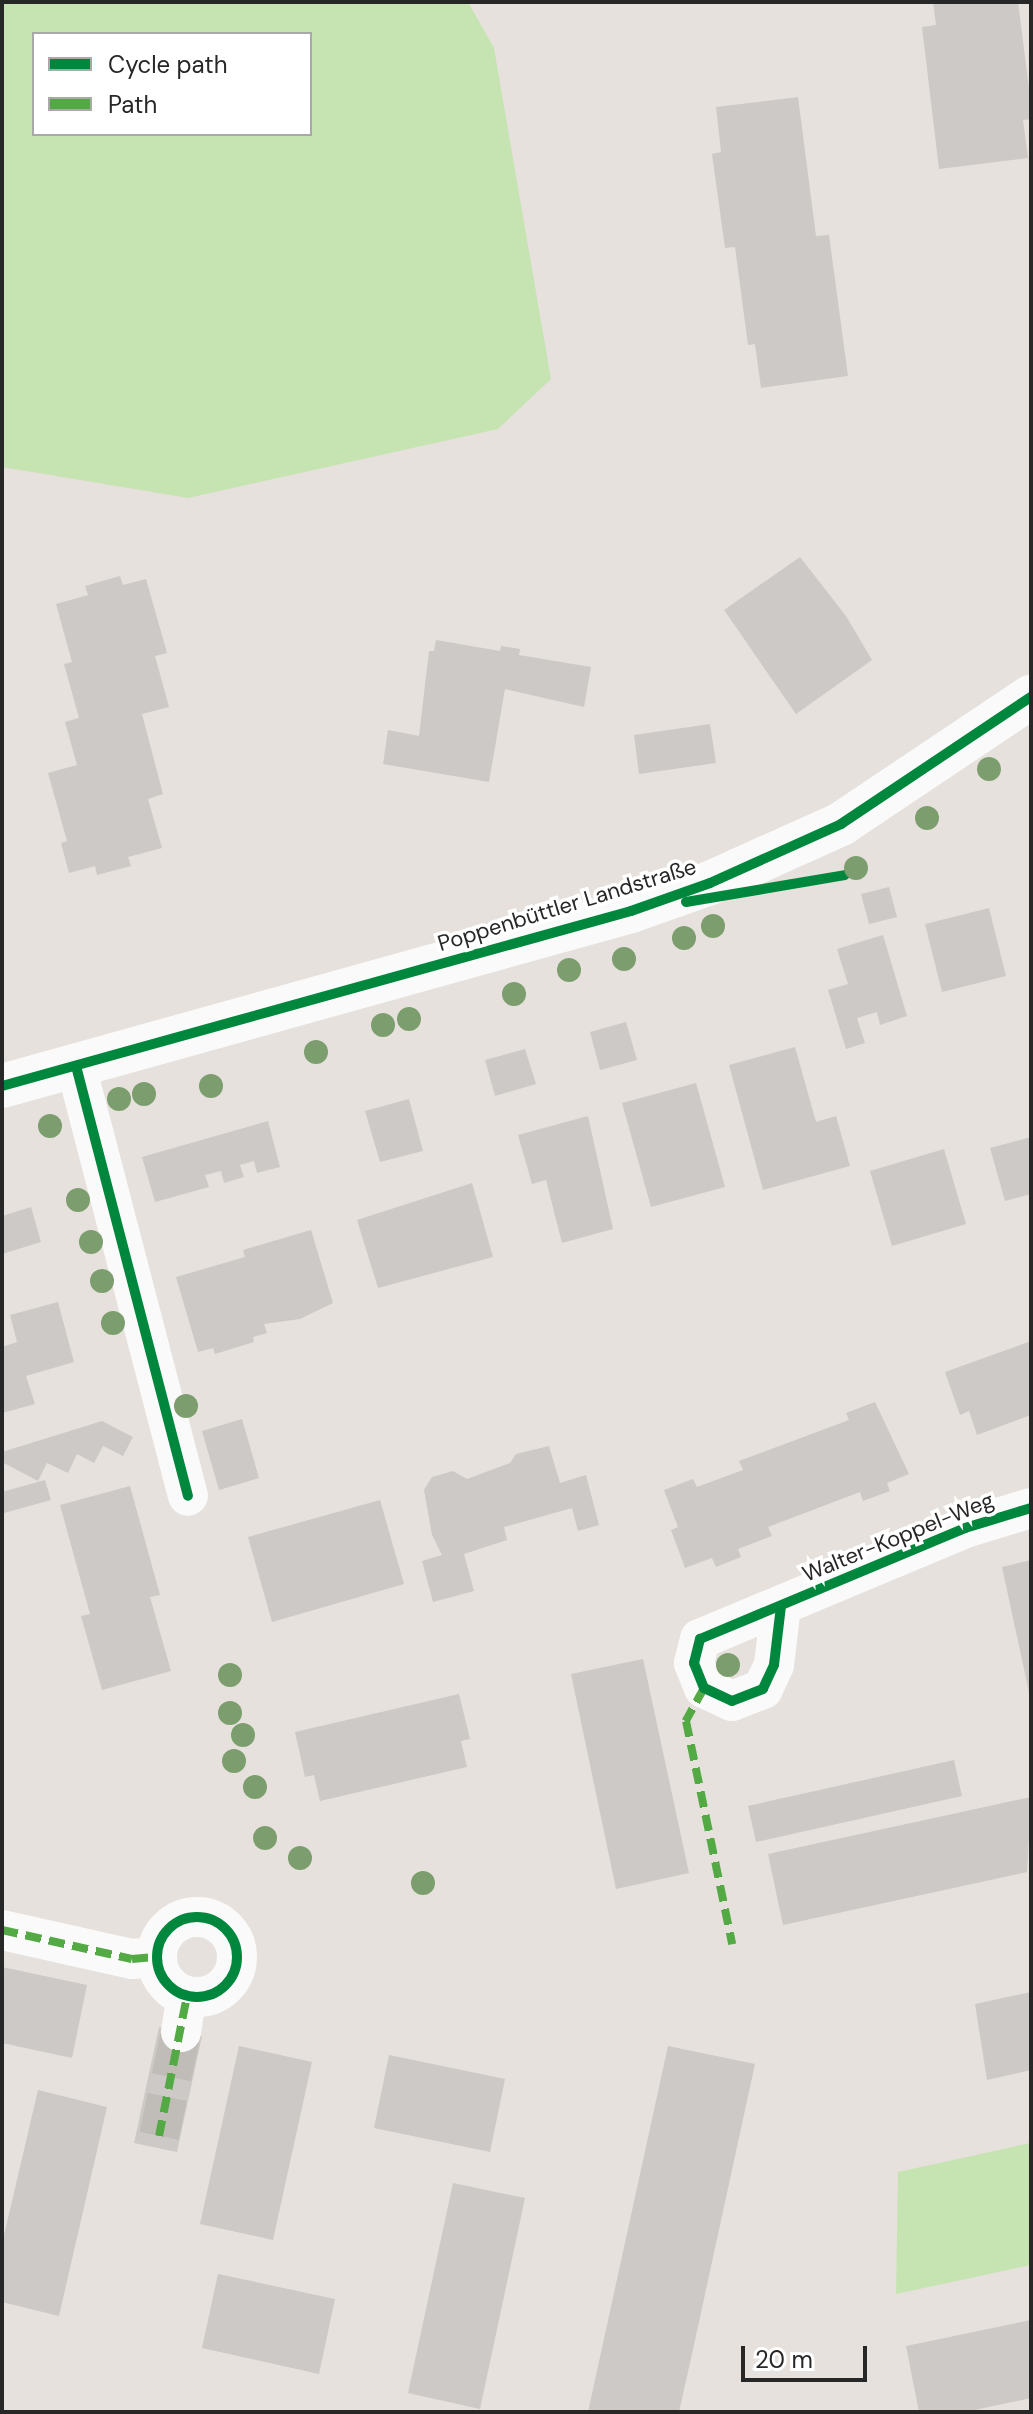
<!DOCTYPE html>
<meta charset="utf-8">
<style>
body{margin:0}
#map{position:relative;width:1033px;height:2414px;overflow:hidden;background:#e6e1dc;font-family:"DM Sans",sans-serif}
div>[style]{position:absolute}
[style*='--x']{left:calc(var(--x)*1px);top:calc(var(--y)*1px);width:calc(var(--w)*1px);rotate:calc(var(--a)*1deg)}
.green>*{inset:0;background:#c6e4b2}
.building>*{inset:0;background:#ccc9c6}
.street-tunnel>*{height:40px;margin-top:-20px;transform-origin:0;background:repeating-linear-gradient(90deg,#c0bcb8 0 40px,transparent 0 60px)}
.street>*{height:40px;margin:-20px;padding:0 20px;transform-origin:20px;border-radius:20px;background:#fbfafa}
.street>.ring{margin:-20px;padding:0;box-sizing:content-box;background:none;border:40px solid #fbfafa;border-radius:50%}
.secondary>*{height:44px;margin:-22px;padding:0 22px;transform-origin:22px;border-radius:22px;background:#fbfafa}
.quiet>*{height:8px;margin-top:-4px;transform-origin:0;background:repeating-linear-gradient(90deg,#53aa44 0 16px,transparent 0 24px)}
.cycleway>*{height:10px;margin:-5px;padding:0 5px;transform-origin:5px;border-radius:5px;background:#00873e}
.cycleway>.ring{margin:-5px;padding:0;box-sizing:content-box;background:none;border:10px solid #00873e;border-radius:50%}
.trees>*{width:24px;height:24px;margin:-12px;border-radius:50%;background:#7c9d6e}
span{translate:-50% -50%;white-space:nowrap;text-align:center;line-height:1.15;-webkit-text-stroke:7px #fff;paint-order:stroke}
.street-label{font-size:22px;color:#272727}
.frame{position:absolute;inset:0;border:4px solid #272727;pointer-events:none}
.legend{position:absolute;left:32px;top:32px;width:280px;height:104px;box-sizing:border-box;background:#fff;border:2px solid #a9a9a9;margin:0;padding:10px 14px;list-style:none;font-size:24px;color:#272727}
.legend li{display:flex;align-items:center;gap:16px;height:40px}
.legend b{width:40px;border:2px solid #a9a9a9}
.scale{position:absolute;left:741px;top:2346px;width:126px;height:36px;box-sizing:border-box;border:4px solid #272727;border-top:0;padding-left:10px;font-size:24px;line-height:28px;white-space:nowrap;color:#272727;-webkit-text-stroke:6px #fff;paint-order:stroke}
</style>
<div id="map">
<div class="green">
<i style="clip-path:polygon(evenodd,2px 2px,468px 2px,494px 48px,551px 379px,498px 429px,188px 498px,2px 467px,2px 2px,34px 34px,310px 34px,310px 134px,34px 134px,34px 34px)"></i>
<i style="clip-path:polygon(1030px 2143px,1031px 2265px,896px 2294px,898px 2172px)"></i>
</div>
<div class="building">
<i style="clip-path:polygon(933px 2px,1018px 2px,1031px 104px,1031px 119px,1023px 120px,1028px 158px,939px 169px,922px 27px,936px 25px)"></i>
<i style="clip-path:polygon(798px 97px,816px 236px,829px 235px,848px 376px,761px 388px,755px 344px,748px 345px,735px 247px,725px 248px,712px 154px,721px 152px,716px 107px)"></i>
<i style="clip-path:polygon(800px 557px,846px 616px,872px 660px,796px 714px,724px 610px)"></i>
<i style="clip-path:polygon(120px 576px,123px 585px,146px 579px,167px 653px,155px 656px,169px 707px,142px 714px,163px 794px,148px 799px,162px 848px,128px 857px,131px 866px,97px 875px,95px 866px,69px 873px,61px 843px,67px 841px,48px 773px,77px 765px,65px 722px,79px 718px,64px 664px,72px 662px,56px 604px,88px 595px,85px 586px)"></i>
<i style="clip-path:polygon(436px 640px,500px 651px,501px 646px,520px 649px,519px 655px,591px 667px,584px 707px,505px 689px,489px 782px,383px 764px,388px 730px,419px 736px,429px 651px,434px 651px)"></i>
<i style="clip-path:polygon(710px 724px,716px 763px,639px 774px,634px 735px)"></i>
<i style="clip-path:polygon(889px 887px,897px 917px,869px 924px,861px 894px)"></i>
<i style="clip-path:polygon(989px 908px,1006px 976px,942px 992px,925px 924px)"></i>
<i style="clip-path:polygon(883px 935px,907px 1016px,880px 1025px,877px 1012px,857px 1018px,865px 1043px,846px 1049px,828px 990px,848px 984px,837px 949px)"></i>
<i style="clip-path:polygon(626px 1022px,637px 1060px,600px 1070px,590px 1032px)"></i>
<i style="clip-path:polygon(795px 1047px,816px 1122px,836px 1116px,850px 1166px,763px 1190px,729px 1065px)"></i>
<i style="clip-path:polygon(525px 1049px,536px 1084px,495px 1096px,485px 1060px)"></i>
<i style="clip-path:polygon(696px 1083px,725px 1187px,651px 1207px,622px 1103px)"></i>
<i style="clip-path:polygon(409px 1099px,423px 1151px,380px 1162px,365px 1111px)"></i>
<i style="clip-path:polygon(588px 1116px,613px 1229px,562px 1243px,546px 1180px,532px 1184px,518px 1135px)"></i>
<i style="clip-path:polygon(268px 1121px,280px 1167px,257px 1173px,254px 1161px,240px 1165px,244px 1177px,224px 1183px,221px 1171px,205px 1175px,209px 1187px,155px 1202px,142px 1157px)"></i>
<i style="clip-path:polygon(1031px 1137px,1031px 1194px,1005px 1201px,990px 1148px)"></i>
<i style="clip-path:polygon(944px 1149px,966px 1224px,892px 1246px,870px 1171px)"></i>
<i style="clip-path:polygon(472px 1183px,493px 1257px,378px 1288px,357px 1220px)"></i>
<i style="clip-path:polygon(31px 1207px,41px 1242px,2px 1254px,2px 1216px)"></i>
<i style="clip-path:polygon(311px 1230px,333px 1303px,300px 1319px,264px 1324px,267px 1333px,253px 1337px,254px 1342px,215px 1354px,213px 1348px,198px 1352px,176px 1277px,245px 1257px,243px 1250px)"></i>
<i style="clip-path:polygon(58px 1302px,74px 1362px,26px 1376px,35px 1404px,2px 1413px,2px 1347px,17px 1342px,10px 1315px)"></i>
<i style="clip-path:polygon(1031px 1341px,1031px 1415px,977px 1435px,969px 1411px,960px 1415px,945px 1372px)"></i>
<i style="clip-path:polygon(875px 1402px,909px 1474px,887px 1483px,890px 1491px,863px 1501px,860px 1492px,768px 1527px,772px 1536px,738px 1549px,741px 1557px,716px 1567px,712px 1558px,685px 1568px,671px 1530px,678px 1527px,664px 1490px,693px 1479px,697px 1487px,743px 1470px,739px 1461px,849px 1420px,846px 1413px)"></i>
<i style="clip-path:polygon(242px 1419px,259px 1478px,219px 1490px,202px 1431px)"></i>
<i style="clip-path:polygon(102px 1421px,133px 1437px,123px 1456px,103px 1446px,94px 1463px,77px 1454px,68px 1473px,47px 1463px,38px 1481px,2px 1462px,2px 1452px)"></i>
<i style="clip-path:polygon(549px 1446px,560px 1483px,586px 1475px,599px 1525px,578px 1531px,572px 1508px,504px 1527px,507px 1540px,464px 1554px,474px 1591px,433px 1602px,422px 1561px,442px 1555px,432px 1535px,424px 1490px,432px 1477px,453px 1471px,467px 1479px,510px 1463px,516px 1454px)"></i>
<i style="clip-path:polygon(45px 1480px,51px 1500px,4px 1513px,2px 1492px)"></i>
<i style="clip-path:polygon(130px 1486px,160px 1595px,150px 1597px,171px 1671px,102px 1690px,81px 1616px,90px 1614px,60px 1505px)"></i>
<i style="clip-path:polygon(380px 1500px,404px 1584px,272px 1622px,248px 1537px)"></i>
<i style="clip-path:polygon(1031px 1560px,1031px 1697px,1030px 1697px,1002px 1567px)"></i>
<i style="clip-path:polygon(643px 1659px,689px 1873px,616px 1889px,571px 1674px)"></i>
<i style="clip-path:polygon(459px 1694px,470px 1739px,461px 1741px,467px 1767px,320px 1801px,314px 1775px,305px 1777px,295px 1732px)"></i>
<i style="clip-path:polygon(954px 1760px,962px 1796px,756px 1842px,748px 1806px)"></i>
<i style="clip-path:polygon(1031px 1797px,1027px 1872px,783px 1925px,768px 1854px)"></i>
<i style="clip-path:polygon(2px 1967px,87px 1985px,72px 2058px,2px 2043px)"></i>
<i style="clip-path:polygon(1031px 1992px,1031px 2070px,987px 2080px,975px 2004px)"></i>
<i style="clip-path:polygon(159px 2027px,202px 2036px,177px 2152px,134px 2143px)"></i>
<i style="clip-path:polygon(239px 2046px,312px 2062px,273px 2240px,200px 2224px)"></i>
<i style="clip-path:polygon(668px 2046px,755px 2064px,692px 2354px,679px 2412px,588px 2412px)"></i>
<i style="clip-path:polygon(389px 2055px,505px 2079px,490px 2152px,374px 2128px)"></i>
<i style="clip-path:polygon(38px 2090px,107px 2107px,59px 2316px,2px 2302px,2px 2244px)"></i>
<i style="clip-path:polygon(453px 2183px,525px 2198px,480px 2409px,408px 2393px)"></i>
<i style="clip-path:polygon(218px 2274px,335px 2299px,319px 2374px,202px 2348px)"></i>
<i style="clip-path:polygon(1031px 2320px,1031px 2398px,965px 2412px,919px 2412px,906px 2346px)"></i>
</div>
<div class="street-tunnel">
<i style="--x:159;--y:2136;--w:106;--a:-78.1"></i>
</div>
<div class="street">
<i style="--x:76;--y:1066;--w:444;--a:75.4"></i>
<i style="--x:781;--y:1606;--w:59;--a:96.8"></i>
<i style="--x:774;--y:1665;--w:26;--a:115"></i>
<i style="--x:763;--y:1689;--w:33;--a:159"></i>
<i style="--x:732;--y:1701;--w:31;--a:-155"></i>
<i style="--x:704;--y:1688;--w:27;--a:-112"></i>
<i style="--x:694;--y:1663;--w:25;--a:-76"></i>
<i style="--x:700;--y:1639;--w:287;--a:-22.7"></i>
<i style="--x:965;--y:1528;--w:69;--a:-16.9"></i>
<i class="ring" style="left:157px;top:1917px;width:40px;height:40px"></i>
<i style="--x:2;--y:1930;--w:133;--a:12.6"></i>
<i style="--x:132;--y:1959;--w:25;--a:-5"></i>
<i style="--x:181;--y:2032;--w:36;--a:-81"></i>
</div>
<div class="secondary">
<i style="--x:2;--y:1086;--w:653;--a:-15.55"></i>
<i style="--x:631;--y:911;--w:84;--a:-19.5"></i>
<i style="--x:710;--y:883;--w:144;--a:-24.2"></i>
<i style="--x:841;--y:824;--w:229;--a:-33.8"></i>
</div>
<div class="quiet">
<i style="--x:704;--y:1688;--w:38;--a:119"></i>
<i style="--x:686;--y:1721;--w:228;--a:78.3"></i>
<i style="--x:2;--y:1930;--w:133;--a:12.6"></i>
<i style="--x:132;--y:1959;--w:25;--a:-5"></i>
<i style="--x:159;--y:2136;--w:143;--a:-78.7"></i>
</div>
<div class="cycleway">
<i style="--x:686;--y:902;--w:161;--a:-9.6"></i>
<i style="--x:76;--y:1066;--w:444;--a:75.4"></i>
<i style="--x:2;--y:1086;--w:653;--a:-15.55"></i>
<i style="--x:631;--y:911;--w:84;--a:-19.5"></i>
<i style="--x:710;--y:883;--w:144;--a:-24.2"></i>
<i style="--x:841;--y:824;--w:229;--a:-33.8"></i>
<i style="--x:781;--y:1606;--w:59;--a:96.8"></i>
<i style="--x:774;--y:1665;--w:26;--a:115"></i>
<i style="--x:763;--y:1689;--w:33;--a:159"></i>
<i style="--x:732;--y:1701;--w:31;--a:-155"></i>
<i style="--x:704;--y:1688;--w:27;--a:-112"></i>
<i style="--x:694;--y:1663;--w:25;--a:-76"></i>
<i style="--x:700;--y:1639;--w:287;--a:-22.7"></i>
<i style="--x:965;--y:1528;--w:69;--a:-16.9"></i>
<i class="ring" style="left:157px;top:1917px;width:70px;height:70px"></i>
</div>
<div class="trees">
<i style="left:989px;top:769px"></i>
<i style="left:927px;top:818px"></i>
<i style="left:856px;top:868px"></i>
<i style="left:713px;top:926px"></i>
<i style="left:684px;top:938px"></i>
<i style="left:624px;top:959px"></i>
<i style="left:569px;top:970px"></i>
<i style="left:514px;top:994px"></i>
<i style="left:409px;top:1019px"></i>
<i style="left:383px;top:1025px"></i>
<i style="left:316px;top:1052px"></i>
<i style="left:211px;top:1086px"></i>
<i style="left:144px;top:1094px"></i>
<i style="left:119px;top:1099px"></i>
<i style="left:50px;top:1126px"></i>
<i style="left:78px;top:1200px"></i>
<i style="left:91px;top:1242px"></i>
<i style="left:102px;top:1281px"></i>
<i style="left:113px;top:1323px"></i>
<i style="left:186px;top:1406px"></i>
<i style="left:728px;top:1665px"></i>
<i style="left:230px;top:1675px"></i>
<i style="left:230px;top:1713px"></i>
<i style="left:243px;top:1735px"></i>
<i style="left:234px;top:1761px"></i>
<i style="left:255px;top:1787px"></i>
<i style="left:265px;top:1838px"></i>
<i style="left:300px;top:1858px"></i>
<i style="left:423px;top:1883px"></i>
</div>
<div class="street-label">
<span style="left:567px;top:905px;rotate:-17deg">Poppenbüttler Landstraße</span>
<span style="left:898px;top:1537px;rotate:-22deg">Walter-Koppel-Weg</span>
</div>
<div class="frame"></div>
<ul class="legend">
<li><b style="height:10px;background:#00873e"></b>Cycle path</li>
<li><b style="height:10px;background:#53aa44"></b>Path</li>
</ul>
<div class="scale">20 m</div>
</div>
